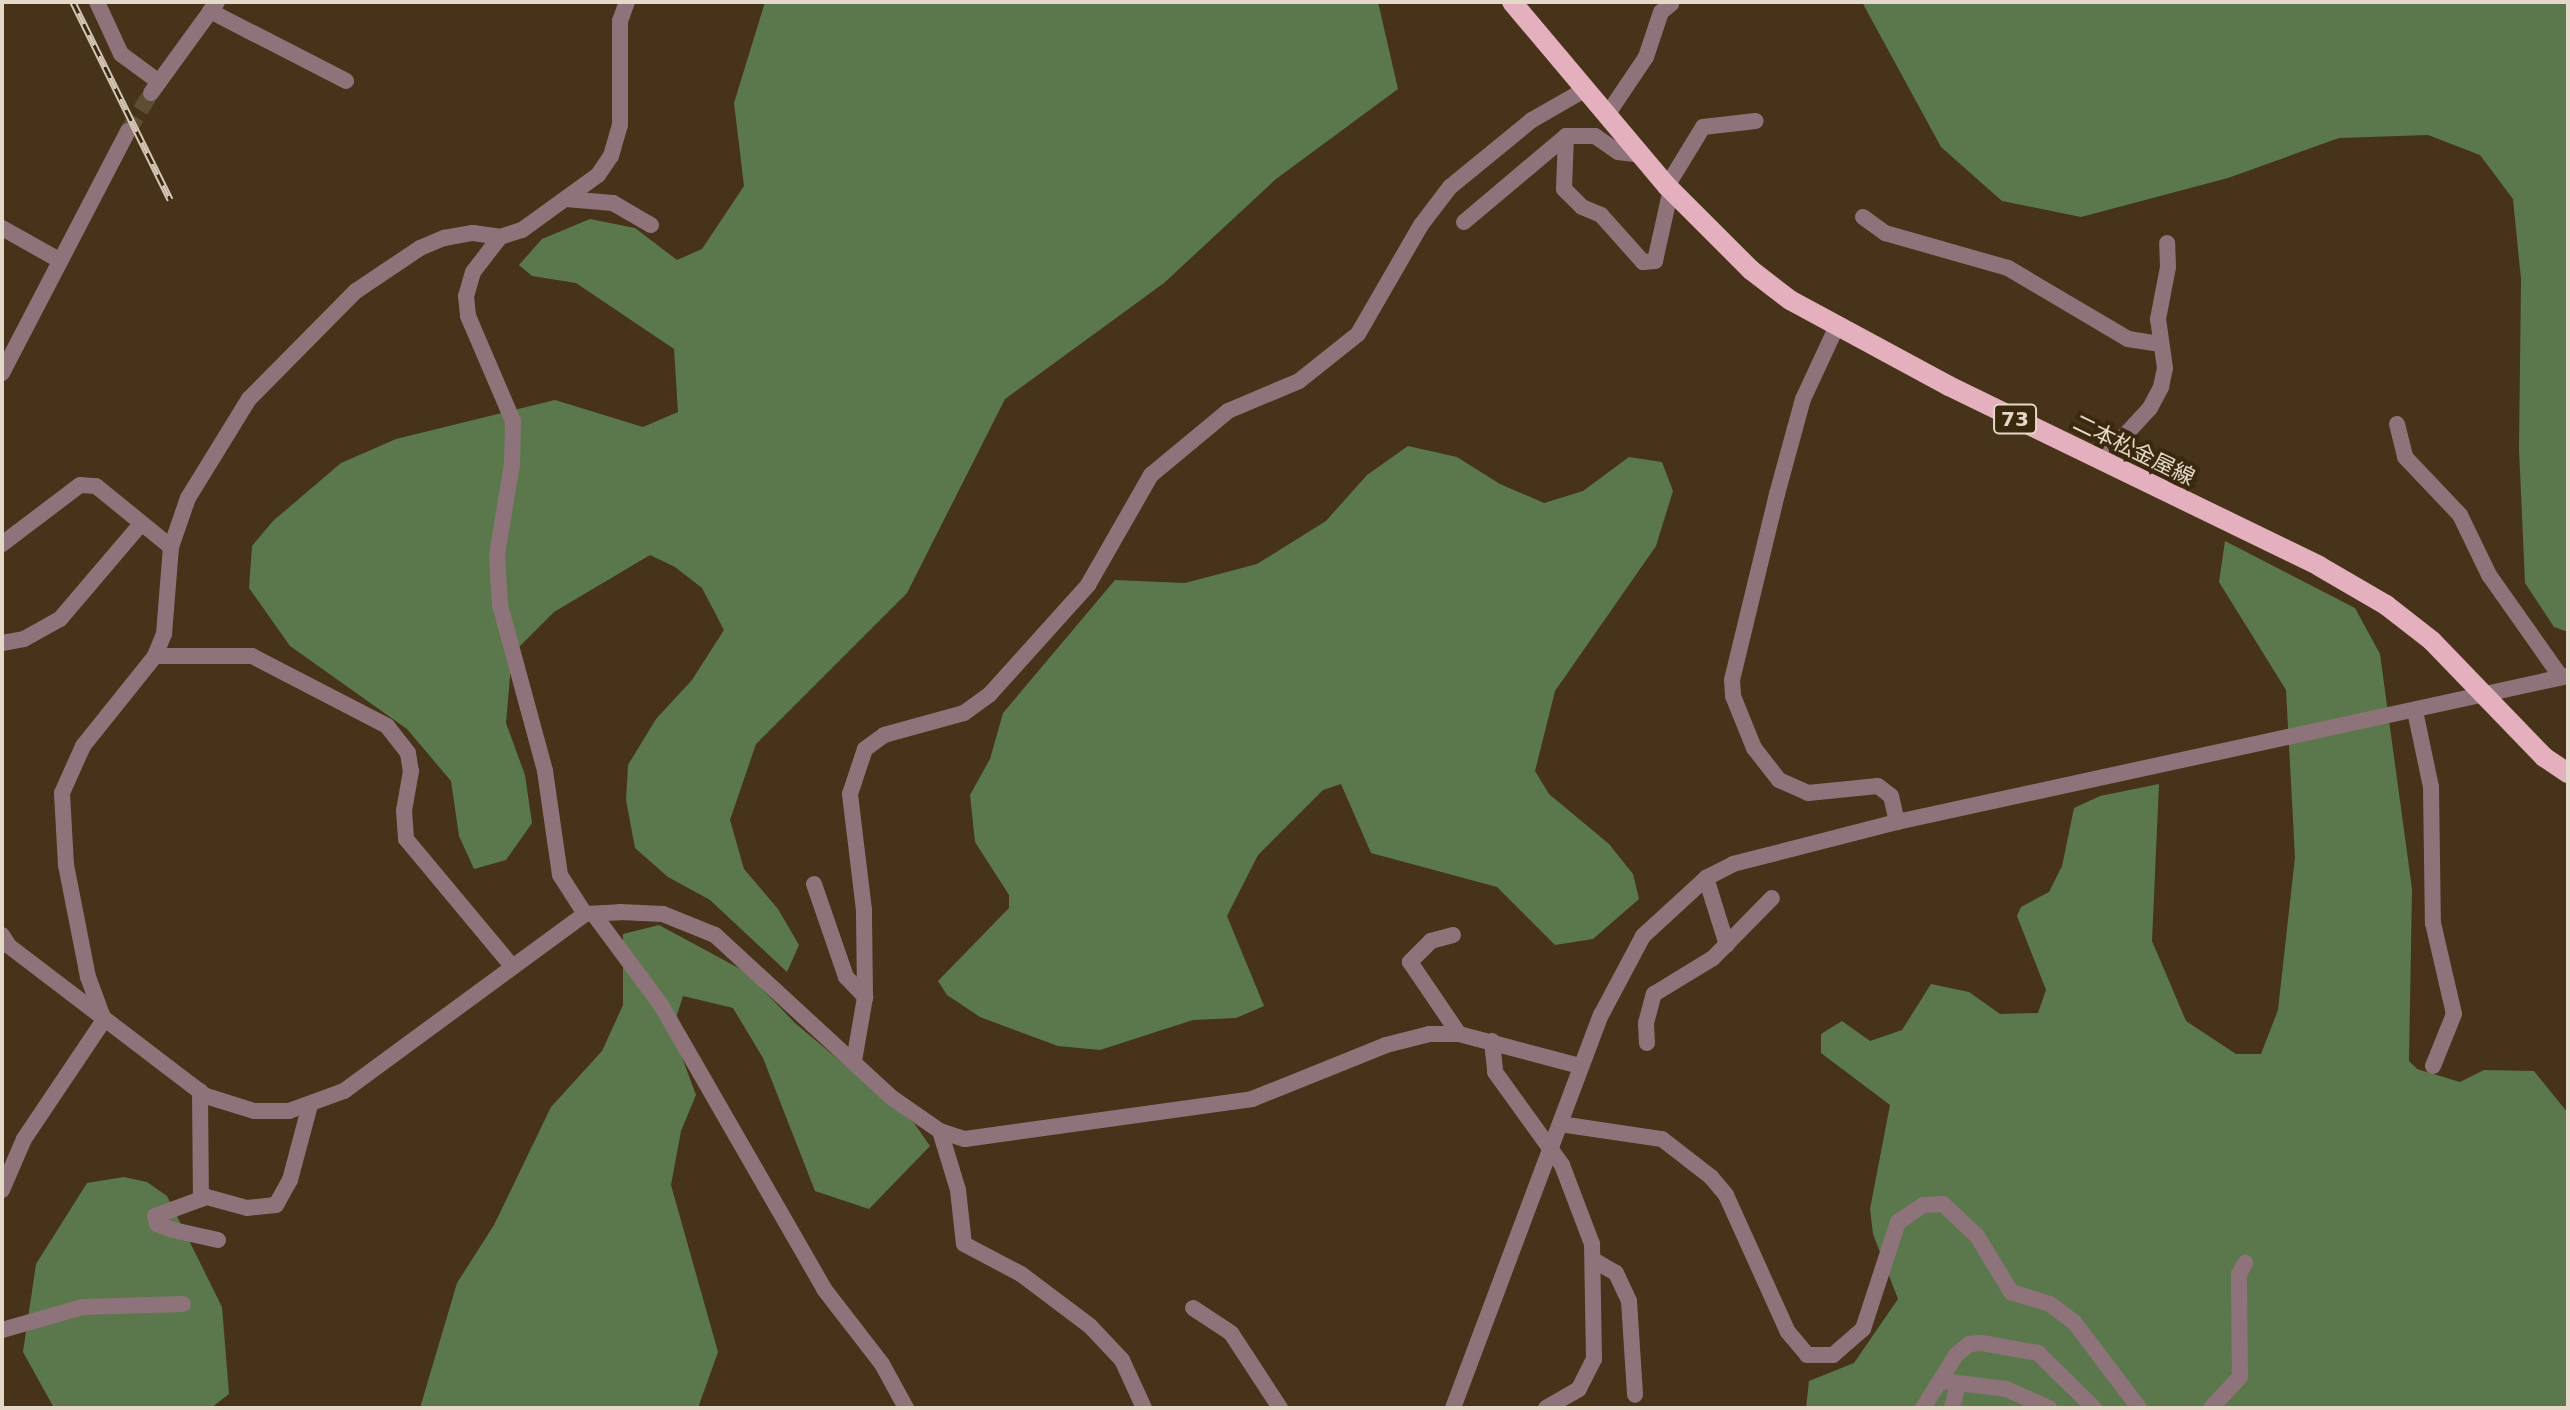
<!DOCTYPE html>
<meta charset="utf-8">
<style>
body{margin:0}
#map{position:relative;width:2570px;height:1410px;overflow:hidden;background:#463319;font-family:"DejaVu Sans","Noto Sans JP",sans-serif}
div>[style]{position:absolute}
[style*='--x']{left:calc(var(--x)*1px);top:calc(var(--y)*1px);width:calc(var(--w)*1px);rotate:calc(var(--a)*1deg)}
.forest>*{inset:0;background:#5a784c}
.minor-tunnel>*{height:16px;margin-top:-8px;transform-origin:0;background:repeating-linear-gradient(90deg,#5e4c33 0 16px,transparent 0 24px)}
.minor>*{height:16px;margin:-8px;padding:0 8px;transform-origin:8px;border-radius:8px;background:#8e747a}
.major>*{height:20px;margin:-10px;padding:0 10px;transform-origin:10px;border-radius:10px;background:#e5b0bd}
.rail>*{height:7px;margin-top:-3.5px;transform-origin:0;background:repeating-linear-gradient(90deg,#3b290f 0 12px,#d3c6b6 0 24px);box-sizing:border-box;border-block:2px solid #d3c6b6}
span{translate:-50% -50%;white-space:nowrap;text-align:center;line-height:1.15;-webkit-text-stroke:8px #3b290f;paint-order:stroke}
.shield-label span{padding:2px 6px;background:#3b290f;border:2px solid;border-radius:6px;-webkit-text-stroke-width:0}
.shield-label{font-size:20px;color:#e4d8c9;font-weight:700}
.street-label{font-size:22px;color:#e4d8c9}
.frame{position:absolute;inset:0;border:4px solid #e4d8c9;pointer-events:none}
</style>
<div id="map">
<div class="forest">
<i style="clip-path:polygon(765px 2px,1378px 2px,1398px 89px,1276px 179px,1164px 283px,1005px 399px,907px 593px,756px 744px,730px 820px,744px 869px,778px 909px,799px 945px,787px 972px,710px 900px,668px 877px,635px 848px,626px 800px,628px 765px,656px 719px,692px 680px,724px 630px,702px 588px,675px 567px,650px 555px,554px 612px,512px 654px,506px 723px,525px 775px,532px 823px,506px 860px,474px 869px,459px 836px,451px 781px,407px 729px,290px 646px,249px 588px,252px 546px,273px 521px,341px 463px,396px 439px,555px 400px,643px 427px,678px 412px,674px 349px,576px 283px,532px 276px,519px 265px,542px 239px,590px 219px,635px 228px,677px 260px,702px 249px,744px 186px,734px 103px)"></i>
<i style="clip-path:polygon(1862px 2px,2568px 2px,2568px 632px,2554px 627px,2525px 583px,2519px 449px,2521px 279px,2513px 199px,2480px 155px,2428px 135px,2339px 138px,2228px 178px,2081px 217px,2002px 201px,1941px 147px)"></i>
<i style="clip-path:polygon(1408px 446px,1457px 457px,1500px 484px,1544px 503px,1583px 491px,1629px 457px,1662px 462px,1673px 491px,1656px 546px,1555px 691px,1535px 771px,1549px 794px,1609px 844px,1633px 874px,1639px 899px,1593px 939px,1555px 945px,1497px 887px,1371px 853px,1341px 784px,1323px 790px,1258px 855px,1227px 916px,1264px 1006px,1236px 1018px,1193px 1020px,1100px 1050px,1058px 1046px,980px 1017px,947px 995px,938px 981px,1009px 908px,1009px 895px,975px 842px,970px 795px,990px 759px,1003px 713px,1115px 580px,1185px 583px,1257px 564px,1326px 521px,1367px 475px)"></i>
<i style="clip-path:polygon(2225px 541px,2355px 608px,2380px 654px,2412px 889px,2409px 1061px,2417px 1069px,2460px 1082px,2484px 1070px,2534px 1071px,2568px 1113px,2568px 1408px,1806px 1408px,1809px 1381px,1854px 1363px,1898px 1299px,1873px 1234px,1870px 1209px,1890px 1105px,1821px 1053px,1821px 1034px,1842px 1021px,1870px 1041px,1902px 1030px,1931px 984px,1969px 992px,2000px 1014px,2038px 1013px,2046px 990px,2017px 916px,2021px 907px,2049px 892px,2062px 866px,2074px 808px,2100px 796px,2159px 784px,2152px 941px,2186px 1021px,2236px 1054px,2261px 1054px,2278px 1010px,2295px 857px,2286px 690px,2219px 582px)"></i>
<i style="clip-path:polygon(659px 925px,746px 972px,795px 1023px,914px 1123px,930px 1146px,869px 1209px,815px 1191px,763px 1058px,733px 1008px,683px 996px,677px 1015px,680px 1052px,696px 1095px,681px 1131px,671px 1185px,718px 1352px,698px 1408px,420px 1408px,457px 1283px,494px 1225px,551px 1107px,602px 1051px,623px 1005px,623px 934px)"></i>
<i style="clip-path:polygon(124px 1177px,147px 1182px,167px 1196px,222px 1307px,229px 1394px,211px 1408px,54px 1408px,23px 1352px,36px 1264px,87px 1183px)"></i>
</div>
<div class="minor-tunnel">
<i style="--x:128;--y:131;--w:44;--a:-58.8"></i>
</div>
<div class="minor">
<i style="--x:97;--y:2;--w:57;--a:65.2"></i>
<i style="--x:121;--y:54;--w:47;--a:36.4"></i>
<i style="--x:210;--y:11;--w:153;--a:27.2"></i>
<i style="--x:151;--y:93;--w:112;--a:-54"></i>
<i style="--x:1607;--y:115;--w:70;--a:-56.1"></i>
<i style="--x:1646;--y:57;--w:47;--a:-71.6"></i>
<i style="--x:1661;--y:12;--w:13;--a:-39"></i>
<i style="--x:1566;--y:136;--w:53;--a:92.2"></i>
<i style="--x:1564;--y:189;--w:25;--a:45"></i>
<i style="--x:1582;--y:207;--w:21;--a:23"></i>
<i style="--x:1601;--y:215;--w:63;--a:48.2"></i>
<i style="--x:1643;--y:262;--w:12;--a:-5"></i>
<i style="--x:1655;--y:261;--w:74;--a:-77.5"></i>
<i style="--x:1667;--y:186;--w:69;--a:-58.6"></i>
<i style="--x:1703;--y:127;--w:53;--a:-6.5"></i>
<i style="--x:566;--y:199;--w:47;--a:4.9"></i>
<i style="--x:613;--y:203;--w:44;--a:30.1"></i>
<i style="--x:1863;--y:217;--w:27;--a:36"></i>
<i style="--x:1885;--y:233;--w:128;--a:15.9"></i>
<i style="--x:2008;--y:268;--w:139;--a:30.6"></i>
<i style="--x:2128;--y:339;--w:30;--a:9"></i>
<i style="--x:1464;--y:222;--w:133;--a:-40.1"></i>
<i style="--x:1566;--y:136;--w:29;--a:0"></i>
<i style="--x:1595;--y:136;--w:28;--a:35"></i>
<i style="--x:1618;--y:152;--w:23;--a:7"></i>
<i style="--x:2;--y:228;--w:65;--a:29.3"></i>
<i style="--x:500;--y:237;--w:44;--a:127.6"></i>
<i style="--x:473;--y:272;--w:25;--a:106"></i>
<i style="--x:466;--y:296;--w:20;--a:84"></i>
<i style="--x:468;--y:316;--w:114;--a:66.8"></i>
<i style="--x:513;--y:421;--w:43;--a:91.3"></i>
<i style="--x:512;--y:464;--w:92;--a:99.4"></i>
<i style="--x:497;--y:555;--w:50;--a:86.6"></i>
<i style="--x:500;--y:605;--w:172;--a:74.8"></i>
<i style="--x:545;--y:771;--w:105;--a:81.8"></i>
<i style="--x:560;--y:875;--w:46;--a:57.3"></i>
<i style="--x:1836;--y:328;--w:78;--a:114.9"></i>
<i style="--x:1803;--y:399;--w:98;--a:105.3"></i>
<i style="--x:1777;--y:494;--w:191;--a:103.6"></i>
<i style="--x:1732;--y:680;--w:16;--a:86"></i>
<i style="--x:1733;--y:696;--w:56;--a:68"></i>
<i style="--x:1754;--y:748;--w:41;--a:52"></i>
<i style="--x:1779;--y:780;--w:32;--a:24"></i>
<i style="--x:1808;--y:793;--w:70;--a:-5.7"></i>
<i style="--x:1878;--y:786;--w:16;--a:38"></i>
<i style="--x:1891;--y:796;--w:27;--a:77"></i>
<i style="--x:2;--y:373;--w:273;--a:-62.5"></i>
<i style="--x:2397;--y:424;--w:34;--a:76"></i>
<i style="--x:2405;--y:457;--w:80;--a:46.5"></i>
<i style="--x:2460;--y:515;--w:67;--a:64.2"></i>
<i style="--x:2489;--y:575;--w:125;--a:54.8"></i>
<i style="--x:2101;--y:461;--w:72;--a:-47.2"></i>
<i style="--x:2150;--y:408;--w:24;--a:-62"></i>
<i style="--x:2161;--y:387;--w:19;--a:-78"></i>
<i style="--x:2165;--y:368;--w:49;--a:-98.1"></i>
<i style="--x:2158;--y:319;--w:53;--a:-79.1"></i>
<i style="--x:2168;--y:267;--w:24;--a:-92"></i>
<i style="--x:2;--y:544;--w:98;--a:-37.1"></i>
<i style="--x:80;--y:485;--w:16;--a:4"></i>
<i style="--x:96;--y:486;--w:97;--a:39.1"></i>
<i style="--x:2;--y:643;--w:22;--a:-10"></i>
<i style="--x:24;--y:639;--w:41;--a:-29.1"></i>
<i style="--x:60;--y:619;--w:123;--a:-49.6"></i>
<i style="--x:155;--y:656;--w:97;--a:0"></i>
<i style="--x:252;--y:656;--w:152;--a:27.4"></i>
<i style="--x:387;--y:726;--w:34;--a:52"></i>
<i style="--x:408;--y:753;--w:18;--a:81"></i>
<i style="--x:411;--y:771;--w:40;--a:100"></i>
<i style="--x:404;--y:810;--w:29;--a:86"></i>
<i style="--x:406;--y:839;--w:164;--a:50.2"></i>
<i style="--x:2415;--y:711;--w:78;--a:78.1"></i>
<i style="--x:2431;--y:787;--w:136;--a:89.2"></i>
<i style="--x:2433;--y:923;--w:93;--a:77"></i>
<i style="--x:2454;--y:1014;--w:56;--a:112"></i>
<i style="--x:1706;--y:878;--w:70;--a:72.6"></i>
<i style="--x:814;--y:884;--w:98;--a:71"></i>
<i style="--x:846;--y:977;--w:28;--a:46"></i>
<i style="--x:595;--y:916;--w:111;--a:53.4"></i>
<i style="--x:661;--y:1005;--w:327;--a:60.1"></i>
<i style="--x:824;--y:1289;--w:95;--a:52.3"></i>
<i style="--x:882;--y:1364;--w:50;--a:61.4"></i>
<i style="--x:2;--y:935;--w:13;--a:58"></i>
<i style="--x:9;--y:946;--w:248;--a:37.3"></i>
<i style="--x:206;--y:1096;--w:50;--a:17.4"></i>
<i style="--x:254;--y:1111;--w:35;--a:0"></i>
<i style="--x:289;--y:1111;--w:59;--a:-20"></i>
<i style="--x:344;--y:1091;--w:299;--a:-36.3"></i>
<i style="--x:585;--y:914;--w:35;--a:-3"></i>
<i style="--x:620;--y:912;--w:43;--a:2.7"></i>
<i style="--x:663;--y:914;--w:56;--a:22"></i>
<i style="--x:715;--y:935;--w:239;--a:42.6"></i>
<i style="--x:891;--y:1097;--w:60;--a:34.8"></i>
<i style="--x:940;--y:1131;--w:26;--a:18"></i>
<i style="--x:965;--y:1139;--w:290;--a:-7.9"></i>
<i style="--x:1252;--y:1099;--w:144;--a:-21.9"></i>
<i style="--x:1386;--y:1045;--w:44;--a:-14.3"></i>
<i style="--x:1429;--y:1034;--w:30;--a:0"></i>
<i style="--x:1459;--y:1034;--w:125;--a:14.8"></i>
<i style="--x:1453;--y:935;--w:23;--a:165"></i>
<i style="--x:1431;--y:941;--w:30;--a:135"></i>
<i style="--x:1410;--y:962;--w:87;--a:55.8"></i>
<i style="--x:1492;--y:1041;--w:31;--a:84"></i>
<i style="--x:1495;--y:1072;--w:115;--a:54.2"></i>
<i style="--x:1562;--y:1165;--w:85;--a:69.2"></i>
<i style="--x:1592;--y:1244;--w:115;--a:89"></i>
<i style="--x:1594;--y:1359;--w:34;--a:117"></i>
<i style="--x:1579;--y:1389;--w:38;--a:150"></i>
<i style="--x:1647;--y:1043;--w:20;--a:-93"></i>
<i style="--x:1646;--y:1023;--w:30;--a:-75"></i>
<i style="--x:1654;--y:994;--w:69;--a:-31.4"></i>
<i style="--x:1713;--y:958;--w:84;--a:-45.5"></i>
<i style="--x:854;--y:1061;--w:65;--a:-80.2"></i>
<i style="--x:865;--y:997;--w:87;--a:-90.7"></i>
<i style="--x:864;--y:910;--w:117;--a:-96.9"></i>
<i style="--x:850;--y:794;--w:47;--a:-71.6"></i>
<i style="--x:865;--y:749;--w:24;--a:-36"></i>
<i style="--x:884;--y:735;--w:83;--a:-15.4"></i>
<i style="--x:964;--y:713;--w:32;--a:-36"></i>
<i style="--x:990;--y:694;--w:147;--a:-48"></i>
<i style="--x:1088;--y:585;--w:127;--a:-60.2"></i>
<i style="--x:1151;--y:475;--w:100;--a:-39.7"></i>
<i style="--x:1228;--y:411;--w:77;--a:-22.9"></i>
<i style="--x:1299;--y:381;--w:75;--a:-38.5"></i>
<i style="--x:1358;--y:334;--w:126;--a:-60"></i>
<i style="--x:1421;--y:225;--w:48;--a:-52.7"></i>
<i style="--x:1450;--y:187;--w:106;--a:-39.3"></i>
<i style="--x:1532;--y:120;--w:62;--a:-29.9"></i>
<i style="--x:200;--y:1091;--w:108;--a:89.5"></i>
<i style="--x:1560;--y:1124;--w:103;--a:8.4"></i>
<i style="--x:1662;--y:1139;--w:62;--a:37.8"></i>
<i style="--x:1711;--y:1177;--w:23;--a:50"></i>
<i style="--x:1726;--y:1195;--w:150;--a:65.7"></i>
<i style="--x:1788;--y:1332;--w:30;--a:50"></i>
<i style="--x:1807;--y:1355;--w:26;--a:0"></i>
<i style="--x:1833;--y:1355;--w:40;--a:-41"></i>
<i style="--x:1863;--y:1329;--w:113;--a:-71.9"></i>
<i style="--x:1898;--y:1222;--w:30;--a:-34"></i>
<i style="--x:1923;--y:1205;--w:20;--a:-3"></i>
<i style="--x:1943;--y:1204;--w:47;--a:43.3"></i>
<i style="--x:1977;--y:1236;--w:66;--a:58.7"></i>
<i style="--x:2011;--y:1292;--w:41;--a:17.1"></i>
<i style="--x:2050;--y:1304;--w:30;--a:37"></i>
<i style="--x:2074;--y:1322;--w:108;--a:52.9"></i>
<i style="--x:940;--y:1131;--w:62;--a:73"></i>
<i style="--x:958;--y:1190;--w:54;--a:83.7"></i>
<i style="--x:964;--y:1244;--w:64;--a:27.8"></i>
<i style="--x:1021;--y:1274;--w:86;--a:37"></i>
<i style="--x:1090;--y:1326;--w:47;--a:46.7"></i>
<i style="--x:1122;--y:1360;--w:53;--a:65.4"></i>
<i style="--x:2;--y:1190;--w:56;--a:-66.7"></i>
<i style="--x:24;--y:1139;--w:143;--a:-56.1"></i>
<i style="--x:104;--y:1020;--w:46;--a:-110.4"></i>
<i style="--x:88;--y:977;--w:114;--a:-101.1"></i>
<i style="--x:66;--y:865;--w:72;--a:-93.2"></i>
<i style="--x:62;--y:793;--w:51;--a:-65.9"></i>
<i style="--x:83;--y:746;--w:115;--a:-51.3"></i>
<i style="--x:155;--y:656;--w:24;--a:-68"></i>
<i style="--x:164;--y:634;--w:87;--a:-85.4"></i>
<i style="--x:171;--y:547;--w:52;--a:-70.9"></i>
<i style="--x:188;--y:498;--w:116;--a:-58.4"></i>
<i style="--x:249;--y:399;--w:152;--a:-45.3"></i>
<i style="--x:356;--y:291;--w:77;--a:-33.9"></i>
<i style="--x:420;--y:248;--w:26;--a:-23"></i>
<i style="--x:444;--y:238;--w:29;--a:-10"></i>
<i style="--x:473;--y:233;--w:27;--a:8"></i>
<i style="--x:500;--y:237;--w:23;--a:-18"></i>
<i style="--x:522;--y:230;--w:94;--a:-35.9"></i>
<i style="--x:598;--y:175;--w:23;--a:-56"></i>
<i style="--x:611;--y:156;--w:32;--a:-74"></i>
<i style="--x:620;--y:125;--w:104;--a:-90"></i>
<i style="--x:620;--y:21;--w:20;--a:-70"></i>
<i style="--x:218;--y:1240;--w:46;--a:-167.5"></i>
<i style="--x:173;--y:1230;--w:17;--a:-159"></i>
<i style="--x:157;--y:1224;--w:8;--a:-104"></i>
<i style="--x:155;--y:1216;--w:55;--a:-20.1"></i>
<i style="--x:207;--y:1197;--w:41;--a:15.4"></i>
<i style="--x:247;--y:1208;--w:29;--a:-6"></i>
<i style="--x:276;--y:1205;--w:29;--a:-61"></i>
<i style="--x:290;--y:1180;--w:78;--a:-75.1"></i>
<i style="--x:1595;--y:1261;--w:24;--a:30"></i>
<i style="--x:1616;--y:1273;--w:31;--a:65"></i>
<i style="--x:1629;--y:1301;--w:94;--a:86.3"></i>
<i style="--x:1193;--y:1308;--w:45;--a:33.3"></i>
<i style="--x:1231;--y:1333;--w:90;--a:56.8"></i>
<i style="--x:2;--y:1330;--w:84;--a:-15.9"></i>
<i style="--x:83;--y:1307;--w:100;--a:-1.7"></i>
<i style="--x:1942;--y:1381;--w:64;--a:7.1"></i>
<i style="--x:2006;--y:1389;--w:47;--a:23.8"></i>
<i style="--x:1453;--y:1408;--w:420;--a:-69.4"></i>
<i style="--x:1601;--y:1015;--w:89;--a:-62"></i>
<i style="--x:1643;--y:936;--w:86;--a:-42.6"></i>
<i style="--x:1706;--y:878;--w:30;--a:-27"></i>
<i style="--x:1733;--y:864;--w:169;--a:-14.4"></i>
<i style="--x:1897;--y:822;--w:687;--a:-12.28"></i>
<i style="--x:1923;--y:1408;--w:62;--a:-58.1"></i>
<i style="--x:1956;--y:1355;--w:17;--a:-40"></i>
<i style="--x:1969;--y:1344;--w:13;--a:-4"></i>
<i style="--x:1982;--y:1343;--w:57;--a:10.1"></i>
<i style="--x:2038;--y:1353;--w:78;--a:44.5"></i>
<i style="--x:1952;--y:1408;--w:25;--a:-76"></i>
<i style="--x:2211;--y:1408;--w:42;--a:-46.9"></i>
<i style="--x:2240;--y:1377;--w:103;--a:-90.6"></i>
<i style="--x:2239;--y:1274;--w:13;--a:-61"></i>
</div>
<div class="major">
<i style="--x:1512;--y:2;--w:241;--a:49.9"></i>
<i style="--x:1667;--y:186;--w:119;--a:45"></i>
<i style="--x:1751;--y:270;--w:49;--a:37.6"></i>
<i style="--x:1790;--y:300;--w:181;--a:28.4"></i>
<i style="--x:1949;--y:386;--w:411;--a:25.9"></i>
<i style="--x:2319;--y:566;--w:78;--a:30.2"></i>
<i style="--x:2386;--y:605;--w:58;--a:38"></i>
<i style="--x:2432;--y:641;--w:161;--a:46"></i>
<i style="--x:2544;--y:757;--w:29;--a:34"></i>
</div>
<div class="rail">
<i style="--x:73;--y:2;--w:220;--a:63.8"></i>
</div>
<div class="shield-label">
<span style="left:2015px;top:419px">73</span>
</div>
<div class="street-label">
<span style="left:2134px;top:450px;rotate:26deg">二本松金屋線</span>
</div>
<div class="frame"></div>
</div>
